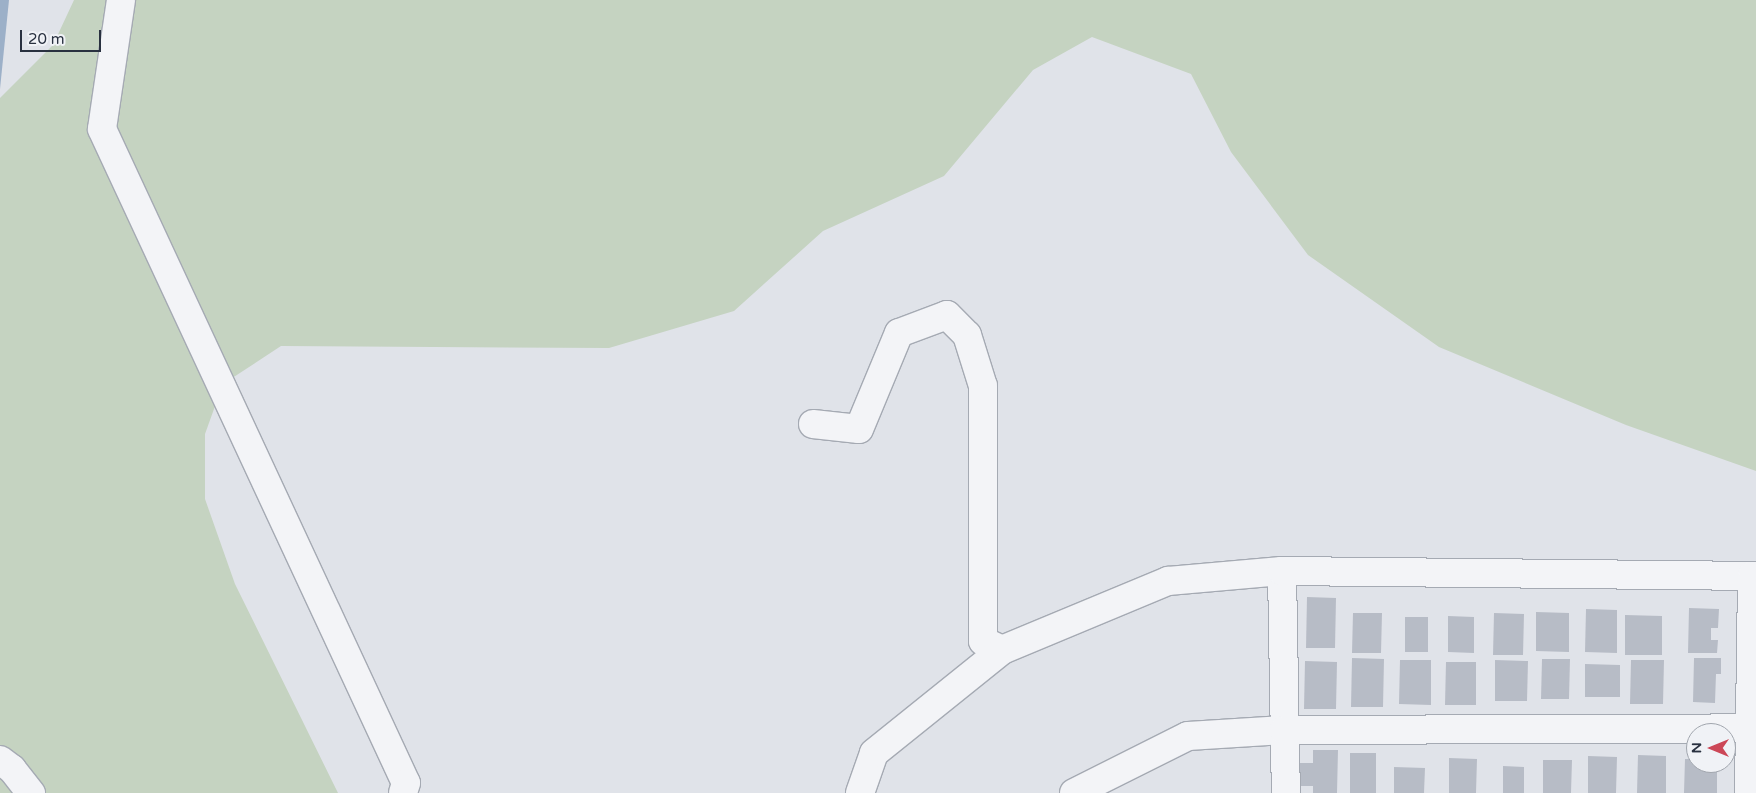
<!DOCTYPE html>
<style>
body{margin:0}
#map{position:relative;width:1756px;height:793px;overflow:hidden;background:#e0e3e9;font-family:"Varela Round",sans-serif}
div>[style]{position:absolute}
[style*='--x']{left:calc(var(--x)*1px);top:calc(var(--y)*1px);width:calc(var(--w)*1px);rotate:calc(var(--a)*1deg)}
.green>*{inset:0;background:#c5d3c1}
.water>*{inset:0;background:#9cb0c8}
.building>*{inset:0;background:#b7bcc6}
.roads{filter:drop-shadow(1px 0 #a5aab3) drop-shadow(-1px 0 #a5aab3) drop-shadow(0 1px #a5aab3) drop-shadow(0 -1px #a5aab3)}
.minor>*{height:28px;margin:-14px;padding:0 14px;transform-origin:14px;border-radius:14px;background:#f3f4f7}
span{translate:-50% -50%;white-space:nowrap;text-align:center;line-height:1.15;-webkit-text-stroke:4px #f0f2f6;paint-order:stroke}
.north{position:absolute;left:1686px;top:723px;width:50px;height:50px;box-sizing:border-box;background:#f0f2f6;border:1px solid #a0a5ad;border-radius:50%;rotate:270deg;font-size:14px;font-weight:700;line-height:20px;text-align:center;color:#293140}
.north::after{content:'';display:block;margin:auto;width:18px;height:22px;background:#cc4757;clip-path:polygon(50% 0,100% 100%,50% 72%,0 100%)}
.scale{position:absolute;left:20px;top:30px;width:81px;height:22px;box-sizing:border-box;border:2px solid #293140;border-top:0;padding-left:6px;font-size:15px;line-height:18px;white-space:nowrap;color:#293140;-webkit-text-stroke:4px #f0f2f6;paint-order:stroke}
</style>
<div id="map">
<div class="green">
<i style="clip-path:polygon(74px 0,1756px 0,1756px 471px,1626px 425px,1439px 347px,1308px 255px,1231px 152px,1191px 74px,1092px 37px,1033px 70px,944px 176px,823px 231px,734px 311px,609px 348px,281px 346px,223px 384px,205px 434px,205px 499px,235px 584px,338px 793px,0 793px,0 98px,53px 45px)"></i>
</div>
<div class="water">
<i style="clip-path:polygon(0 0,9px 0,0 89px)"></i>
</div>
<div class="building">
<i style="clip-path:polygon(1307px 597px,1336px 598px,1335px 648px,1306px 648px)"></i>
<i style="clip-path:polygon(1689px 608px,1719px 609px,1718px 628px,1711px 628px,1711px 640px,1718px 640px,1717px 653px,1688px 653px)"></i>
<i style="clip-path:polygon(1586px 609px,1617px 610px,1617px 653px,1585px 652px)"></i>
<i style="clip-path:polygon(1536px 612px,1569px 613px,1569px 652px,1536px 651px)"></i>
<i style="clip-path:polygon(1353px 613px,1382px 613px,1381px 653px,1352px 653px)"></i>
<i style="clip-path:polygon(1494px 613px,1524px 614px,1523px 655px,1493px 655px)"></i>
<i style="clip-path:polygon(1625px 615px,1662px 616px,1662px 655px,1625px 655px)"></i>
<i style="clip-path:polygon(1448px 616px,1474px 617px,1474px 653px,1448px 652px)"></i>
<i style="clip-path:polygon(1405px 617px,1428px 617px,1428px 652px,1405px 652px)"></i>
<i style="clip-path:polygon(1352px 658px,1384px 659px,1383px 707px,1351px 707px)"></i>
<i style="clip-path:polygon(1694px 658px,1721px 658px,1721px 674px,1716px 674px,1715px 703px,1693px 702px)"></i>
<i style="clip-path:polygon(1542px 659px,1570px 659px,1569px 699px,1541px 699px)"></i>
<i style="clip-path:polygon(1400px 660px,1431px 660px,1431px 705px,1399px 704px)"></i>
<i style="clip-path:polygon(1495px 660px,1528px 661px,1527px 701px,1495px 701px)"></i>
<i style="clip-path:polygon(1631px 660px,1664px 660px,1663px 704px,1630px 704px)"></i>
<i style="clip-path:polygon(1305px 661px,1337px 662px,1336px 709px,1304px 709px)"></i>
<i style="clip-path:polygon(1446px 662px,1476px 662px,1476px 705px,1445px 705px)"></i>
<i style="clip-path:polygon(1585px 664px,1620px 665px,1620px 697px,1585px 697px)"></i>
<i style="clip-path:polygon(1313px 750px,1338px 750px,1337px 793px,1313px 793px,1313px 786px,1299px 786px,1299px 763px,1313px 763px)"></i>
<i style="clip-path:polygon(1350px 753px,1376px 753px,1376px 793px,1350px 793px)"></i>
<i style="clip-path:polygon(1638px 755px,1666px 756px,1666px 793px,1637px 793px)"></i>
<i style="clip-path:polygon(1588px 756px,1617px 757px,1616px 793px,1588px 793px)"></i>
<i style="clip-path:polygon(1449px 758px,1477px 759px,1476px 793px,1449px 793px)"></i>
<i style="clip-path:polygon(1685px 759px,1696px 759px,1696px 763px,1717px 763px,1717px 793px,1684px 793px)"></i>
<i style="clip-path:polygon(1543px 760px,1572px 760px,1571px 793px,1543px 793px)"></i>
<i style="clip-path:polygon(1503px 766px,1524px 767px,1524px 793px,1503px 793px)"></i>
<i style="clip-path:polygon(1394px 767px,1425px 768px,1424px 793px,1394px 793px)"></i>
</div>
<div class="roads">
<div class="minor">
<i style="--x:121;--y:0;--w:130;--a:98.4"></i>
<i style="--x:102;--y:129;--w:721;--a:65.07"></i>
<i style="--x:406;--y:783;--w:10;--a:107"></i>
<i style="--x:813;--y:424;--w:46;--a:6.2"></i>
<i style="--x:859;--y:429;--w:104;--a:-67.4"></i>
<i style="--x:899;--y:333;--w:51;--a:-20.6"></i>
<i style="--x:947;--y:315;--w:28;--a:45"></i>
<i style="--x:967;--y:335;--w:53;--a:72.6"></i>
<i style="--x:983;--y:386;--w:255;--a:90"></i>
<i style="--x:983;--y:641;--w:21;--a:25"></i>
<i style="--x:1282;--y:571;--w:222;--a:89"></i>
<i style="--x:0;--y:760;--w:15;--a:37"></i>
<i style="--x:12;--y:769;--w:31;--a:52"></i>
<i style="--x:860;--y:793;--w:42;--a:-70.7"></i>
<i style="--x:874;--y:753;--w:164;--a:-38.8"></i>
<i style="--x:1002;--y:650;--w:180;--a:-22.6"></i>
<i style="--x:1168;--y:581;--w:114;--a:-5"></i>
<i style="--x:1282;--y:571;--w:474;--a:0.6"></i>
<i style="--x:1074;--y:793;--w:127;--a:-26.6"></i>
<i style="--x:1188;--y:736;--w:96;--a:-3.6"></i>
<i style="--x:1284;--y:730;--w:472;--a:-0.2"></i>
<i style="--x:1749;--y:793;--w:217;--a:-89.2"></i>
</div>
</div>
<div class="north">N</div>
<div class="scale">20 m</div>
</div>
